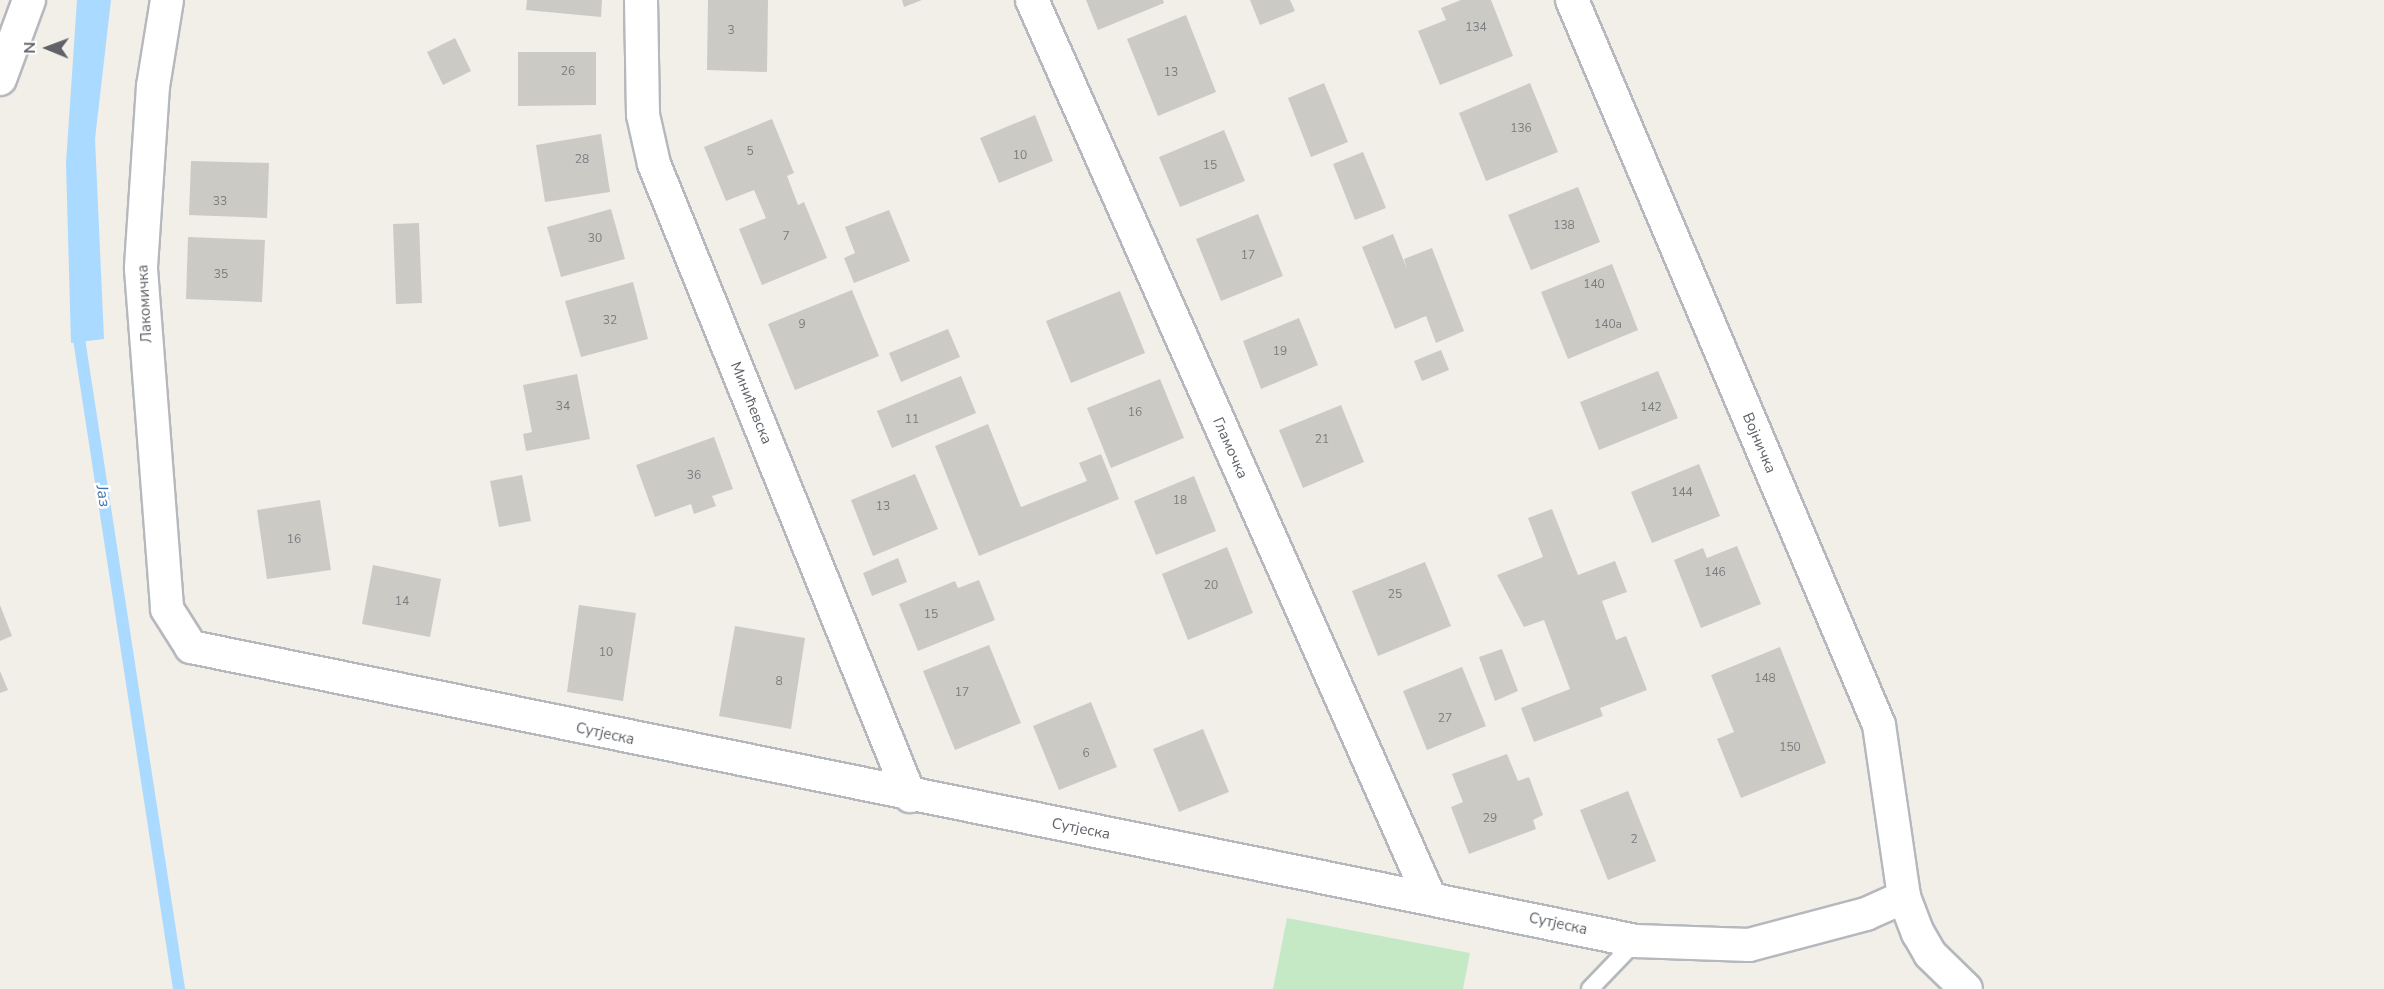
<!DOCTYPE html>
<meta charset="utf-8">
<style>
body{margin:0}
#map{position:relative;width:2384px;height:989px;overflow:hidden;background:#f1efe8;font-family:"Nunito Sans",sans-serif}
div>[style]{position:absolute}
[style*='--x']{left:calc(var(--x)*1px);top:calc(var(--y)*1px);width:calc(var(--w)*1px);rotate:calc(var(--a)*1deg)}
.green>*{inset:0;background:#c5e8c5}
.water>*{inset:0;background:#aadaff}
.stream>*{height:12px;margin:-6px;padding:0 6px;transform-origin:6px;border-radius:6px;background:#aadaff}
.building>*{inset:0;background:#cccac5}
.roads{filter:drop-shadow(2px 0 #b5b8bc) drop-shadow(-2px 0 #b5b8bc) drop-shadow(0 2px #b5b8bc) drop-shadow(0 -2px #b5b8bc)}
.service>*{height:16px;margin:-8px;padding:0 8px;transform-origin:8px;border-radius:8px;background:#fff}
.minor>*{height:32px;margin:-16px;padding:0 16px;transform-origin:16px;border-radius:16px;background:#fff}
span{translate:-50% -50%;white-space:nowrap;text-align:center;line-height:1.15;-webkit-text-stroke:5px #fff;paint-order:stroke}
.number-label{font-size:12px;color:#7a7d7f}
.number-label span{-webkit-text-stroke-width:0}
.street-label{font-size:15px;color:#5f6368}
.water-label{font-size:16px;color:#4174aa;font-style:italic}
.north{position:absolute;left:18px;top:18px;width:60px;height:60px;-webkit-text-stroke:4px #fff;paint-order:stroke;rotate:271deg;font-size:16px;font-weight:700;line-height:24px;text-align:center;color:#5f6368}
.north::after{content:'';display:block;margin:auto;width:21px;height:27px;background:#5f6368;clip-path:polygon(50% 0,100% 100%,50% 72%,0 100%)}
</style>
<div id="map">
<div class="green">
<i style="clip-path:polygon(1287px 918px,1470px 953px,1463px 989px,1273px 989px)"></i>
</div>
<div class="water">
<i style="clip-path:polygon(77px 0,111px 0,95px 139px,104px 339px,71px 343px,66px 163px)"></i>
</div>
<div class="stream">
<i style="--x:77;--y:326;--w:671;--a:81.25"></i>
</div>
<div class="building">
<i style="clip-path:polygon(527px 0,602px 0,601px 17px,526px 10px)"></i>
<i style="clip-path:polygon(708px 0,768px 0,767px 72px,707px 70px)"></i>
<i style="clip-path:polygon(902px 0,922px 0,904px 7px)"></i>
<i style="clip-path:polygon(1086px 0,1163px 0,1164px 3px,1098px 30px)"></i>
<i style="clip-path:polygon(1250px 0,1290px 0,1295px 11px,1260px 25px)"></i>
<i style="clip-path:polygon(1461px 0,1491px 0,1513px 56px,1440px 85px,1418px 31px,1446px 20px,1441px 8px)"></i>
<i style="clip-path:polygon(1186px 15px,1216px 92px,1158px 116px,1127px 39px)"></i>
<i style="clip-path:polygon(455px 38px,471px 71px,443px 85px,427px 52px)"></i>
<i style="clip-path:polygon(518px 52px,596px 52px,596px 105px,518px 106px)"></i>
<i style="clip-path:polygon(1324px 83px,1348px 142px,1311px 157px,1288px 98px)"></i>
<i style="clip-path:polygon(1530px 83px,1558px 152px,1486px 181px,1459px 113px)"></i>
<i style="clip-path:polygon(1035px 115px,1053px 161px,999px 183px,980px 138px)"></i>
<i style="clip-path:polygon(772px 119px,794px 173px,787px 176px,798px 205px,804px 202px,827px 258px,762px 285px,739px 229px,766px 218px,754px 190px,726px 201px,704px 147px)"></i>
<i style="clip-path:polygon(1224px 130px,1245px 181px,1180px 207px,1159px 157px)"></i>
<i style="clip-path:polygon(601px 134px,610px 192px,545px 202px,536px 145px)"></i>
<i style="clip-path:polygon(1363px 152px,1386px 208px,1355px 220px,1333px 164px)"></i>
<i style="clip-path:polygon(191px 161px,269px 163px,267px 218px,189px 215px)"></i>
<i style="clip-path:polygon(1578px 187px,1600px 242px,1531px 270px,1508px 215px)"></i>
<i style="clip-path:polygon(611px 209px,625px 259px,561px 277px,547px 227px)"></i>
<i style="clip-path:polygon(889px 210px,910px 261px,854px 283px,844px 258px,855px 253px,845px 227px)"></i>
<i style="clip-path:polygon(1258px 214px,1283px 276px,1221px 301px,1196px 239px)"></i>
<i style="clip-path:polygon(419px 223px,422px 303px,396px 304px,393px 224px)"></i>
<i style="clip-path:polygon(1393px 234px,1407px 269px,1404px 259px,1432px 248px,1464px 331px,1436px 343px,1426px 316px,1395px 329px,1362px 247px)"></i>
<i style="clip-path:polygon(188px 237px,265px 240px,262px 302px,186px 299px)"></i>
<i style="clip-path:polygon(1612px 264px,1638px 330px,1568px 359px,1541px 292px)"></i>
<i style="clip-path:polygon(633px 282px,648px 339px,581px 357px,565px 301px)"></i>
<i style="clip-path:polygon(852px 290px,879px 356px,795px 390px,768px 324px)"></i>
<i style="clip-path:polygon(1120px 291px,1145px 353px,1071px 383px,1046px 321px)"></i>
<i style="clip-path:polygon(1299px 318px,1318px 365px,1261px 389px,1243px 341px)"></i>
<i style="clip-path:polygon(948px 329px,960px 357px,901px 382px,889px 353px)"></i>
<i style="clip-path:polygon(1441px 350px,1449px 370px,1422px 381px,1414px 361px)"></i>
<i style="clip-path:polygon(1658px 371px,1678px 418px,1599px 450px,1580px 402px)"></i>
<i style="clip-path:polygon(577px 374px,590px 439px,526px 451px,523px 434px,532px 432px,523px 385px)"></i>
<i style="clip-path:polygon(961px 376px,976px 413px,892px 448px,877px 411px)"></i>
<i style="clip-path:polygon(1160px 379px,1184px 438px,1111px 468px,1087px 408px)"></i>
<i style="clip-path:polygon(1341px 405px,1364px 462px,1303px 488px,1279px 430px)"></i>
<i style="clip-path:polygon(988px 424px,1021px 507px,1087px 481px,1079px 463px,1101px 454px,1119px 499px,979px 556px,935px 446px)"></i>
<i style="clip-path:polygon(714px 437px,733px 489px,712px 496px,716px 506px,694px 514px,691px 504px,655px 517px,636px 465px)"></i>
<i style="clip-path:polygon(1699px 464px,1720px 516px,1652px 543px,1631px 492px)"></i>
<i style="clip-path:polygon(915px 474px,938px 529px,873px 556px,851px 500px)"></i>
<i style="clip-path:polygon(522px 475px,531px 521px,499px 527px,490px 481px)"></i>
<i style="clip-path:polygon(1194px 476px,1216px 531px,1156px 555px,1134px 501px)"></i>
<i style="clip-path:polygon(320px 500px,331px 570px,267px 579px,257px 510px)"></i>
<i style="clip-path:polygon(1552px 509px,1578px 575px,1615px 561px,1627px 592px,1602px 601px,1616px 640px,1626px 636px,1647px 690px,1600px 708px,1603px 716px,1534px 742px,1521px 708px,1570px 689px,1544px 620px,1524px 627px,1497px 575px,1543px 557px,1528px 518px)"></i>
<i style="clip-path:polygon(1737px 546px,1761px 604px,1701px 628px,1674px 560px,1703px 548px,1707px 558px)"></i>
<i style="clip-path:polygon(1227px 547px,1253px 613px,1188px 640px,1162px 574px)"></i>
<i style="clip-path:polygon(898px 558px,907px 582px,872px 596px,863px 573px)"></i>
<i style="clip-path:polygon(1425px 562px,1451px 626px,1378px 656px,1352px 591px)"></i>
<i style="clip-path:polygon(373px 565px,441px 579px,430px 637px,362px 624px)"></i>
<i style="clip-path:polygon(979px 580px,995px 620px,918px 651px,899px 604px,955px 581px,958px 588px)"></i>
<i style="clip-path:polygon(0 605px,12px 636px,0 641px)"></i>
<i style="clip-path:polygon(579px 605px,636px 613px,623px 701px,567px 692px)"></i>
<i style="clip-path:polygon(735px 626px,805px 638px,791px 729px,719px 716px)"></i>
<i style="clip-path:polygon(989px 645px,1021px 723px,955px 750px,923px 671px)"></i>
<i style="clip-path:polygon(1780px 647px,1826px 763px,1741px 798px,1717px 739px,1734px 732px,1711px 675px)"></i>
<i style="clip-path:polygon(1502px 649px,1518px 691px,1495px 701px,1479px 657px)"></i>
<i style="clip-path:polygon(1462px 667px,1486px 726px,1427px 750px,1403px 691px)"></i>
<i style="clip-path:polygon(0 671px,8px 690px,0 693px)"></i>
<i style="clip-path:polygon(1091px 702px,1117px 767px,1059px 790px,1033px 726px)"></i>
<i style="clip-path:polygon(1203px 729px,1229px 792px,1179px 812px,1153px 749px)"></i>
<i style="clip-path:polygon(1507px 754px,1518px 781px,1529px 777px,1543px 815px,1533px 820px,1536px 829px,1469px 854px,1451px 807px,1463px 802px,1452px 774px)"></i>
<i style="clip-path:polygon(1628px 791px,1656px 861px,1608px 880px,1580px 810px)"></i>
</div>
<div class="roads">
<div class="service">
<i style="--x:1590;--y:989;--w:66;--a:-46.2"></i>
</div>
<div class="minor">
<i style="--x:167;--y:0;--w:87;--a:99.2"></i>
<i style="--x:153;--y:86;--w:183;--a:93.8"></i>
<i style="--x:141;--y:269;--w:341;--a:85.6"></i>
<i style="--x:167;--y:609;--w:45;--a:57.7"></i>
<i style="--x:191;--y:647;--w:1475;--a:11.5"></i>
<i style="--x:1636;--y:941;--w:113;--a:2"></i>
<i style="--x:1749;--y:945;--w:121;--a:-14.8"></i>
<i style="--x:1866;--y:914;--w:42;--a:-24.1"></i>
<i style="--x:641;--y:0;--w:115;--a:89"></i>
<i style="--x:643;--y:115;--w:50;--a:77.3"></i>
<i style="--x:654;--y:164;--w:682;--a:67.95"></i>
<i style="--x:1032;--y:0;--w:980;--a:66.1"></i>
<i style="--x:1572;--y:0;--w:787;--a:67.05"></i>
<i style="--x:1879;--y:725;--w:174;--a:81.7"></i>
<i style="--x:1904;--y:897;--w:39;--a:69"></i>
<i style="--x:1918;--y:933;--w:24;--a:60"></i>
<i style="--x:1930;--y:954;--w:50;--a:44.2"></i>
<i style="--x:0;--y:79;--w:84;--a:-69.8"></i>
</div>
</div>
<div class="number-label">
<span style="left:1476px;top:28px">134</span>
<span style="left:731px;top:31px">3</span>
<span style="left:568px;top:72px">26</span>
<span style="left:1171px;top:73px">13</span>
<span style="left:1521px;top:129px">136</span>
<span style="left:750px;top:152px">5</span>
<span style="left:1020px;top:156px">10</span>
<span style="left:582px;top:160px">28</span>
<span style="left:1210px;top:166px">15</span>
<span style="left:220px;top:202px">33</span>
<span style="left:1564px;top:226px">138</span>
<span style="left:786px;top:237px">7</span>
<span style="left:595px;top:239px">30</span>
<span style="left:1248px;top:256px">17</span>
<span style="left:221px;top:275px">35</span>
<span style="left:1594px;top:285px">140</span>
<span style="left:610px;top:321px">32</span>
<span style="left:802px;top:325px">9</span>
<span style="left:1608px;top:325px">140a</span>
<span style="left:1280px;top:352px">19</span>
<span style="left:563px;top:407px">34</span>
<span style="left:1651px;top:408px">142</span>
<span style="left:1135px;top:413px">16</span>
<span style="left:912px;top:420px">11</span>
<span style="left:1322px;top:440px">21</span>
<span style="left:694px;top:476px">36</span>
<span style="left:1682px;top:493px">144</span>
<span style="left:1180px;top:501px">18</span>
<span style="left:883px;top:507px">13</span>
<span style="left:294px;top:540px">16</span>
<span style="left:1715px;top:573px">146</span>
<span style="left:1211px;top:586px">20</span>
<span style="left:1395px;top:595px">25</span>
<span style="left:402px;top:602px">14</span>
<span style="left:931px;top:615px">15</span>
<span style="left:606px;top:653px">10</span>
<span style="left:1765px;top:679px">148</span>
<span style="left:779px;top:682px">8</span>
<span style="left:962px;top:693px">17</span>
<span style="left:1445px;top:719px">27</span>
<span style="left:1790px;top:748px">150</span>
<span style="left:1086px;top:754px">6</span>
<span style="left:1490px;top:819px">29</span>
<span style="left:1634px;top:840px">2</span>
</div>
<div class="street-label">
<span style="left:145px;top:304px;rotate:-93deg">Лакомичка</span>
<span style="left:751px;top:403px;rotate:68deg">Минићевска</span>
<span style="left:1759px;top:443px;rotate:67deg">Војничка</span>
<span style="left:1230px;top:448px;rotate:66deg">Гламочка</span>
<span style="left:605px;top:734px;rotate:12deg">Сутјеска</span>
<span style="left:1081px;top:829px;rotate:11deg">Сутјеска</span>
<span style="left:1558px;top:924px;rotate:12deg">Сутјеска</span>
</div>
<div class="water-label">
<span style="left:103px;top:496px;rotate:81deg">Јаз</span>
</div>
<div class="north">N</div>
</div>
